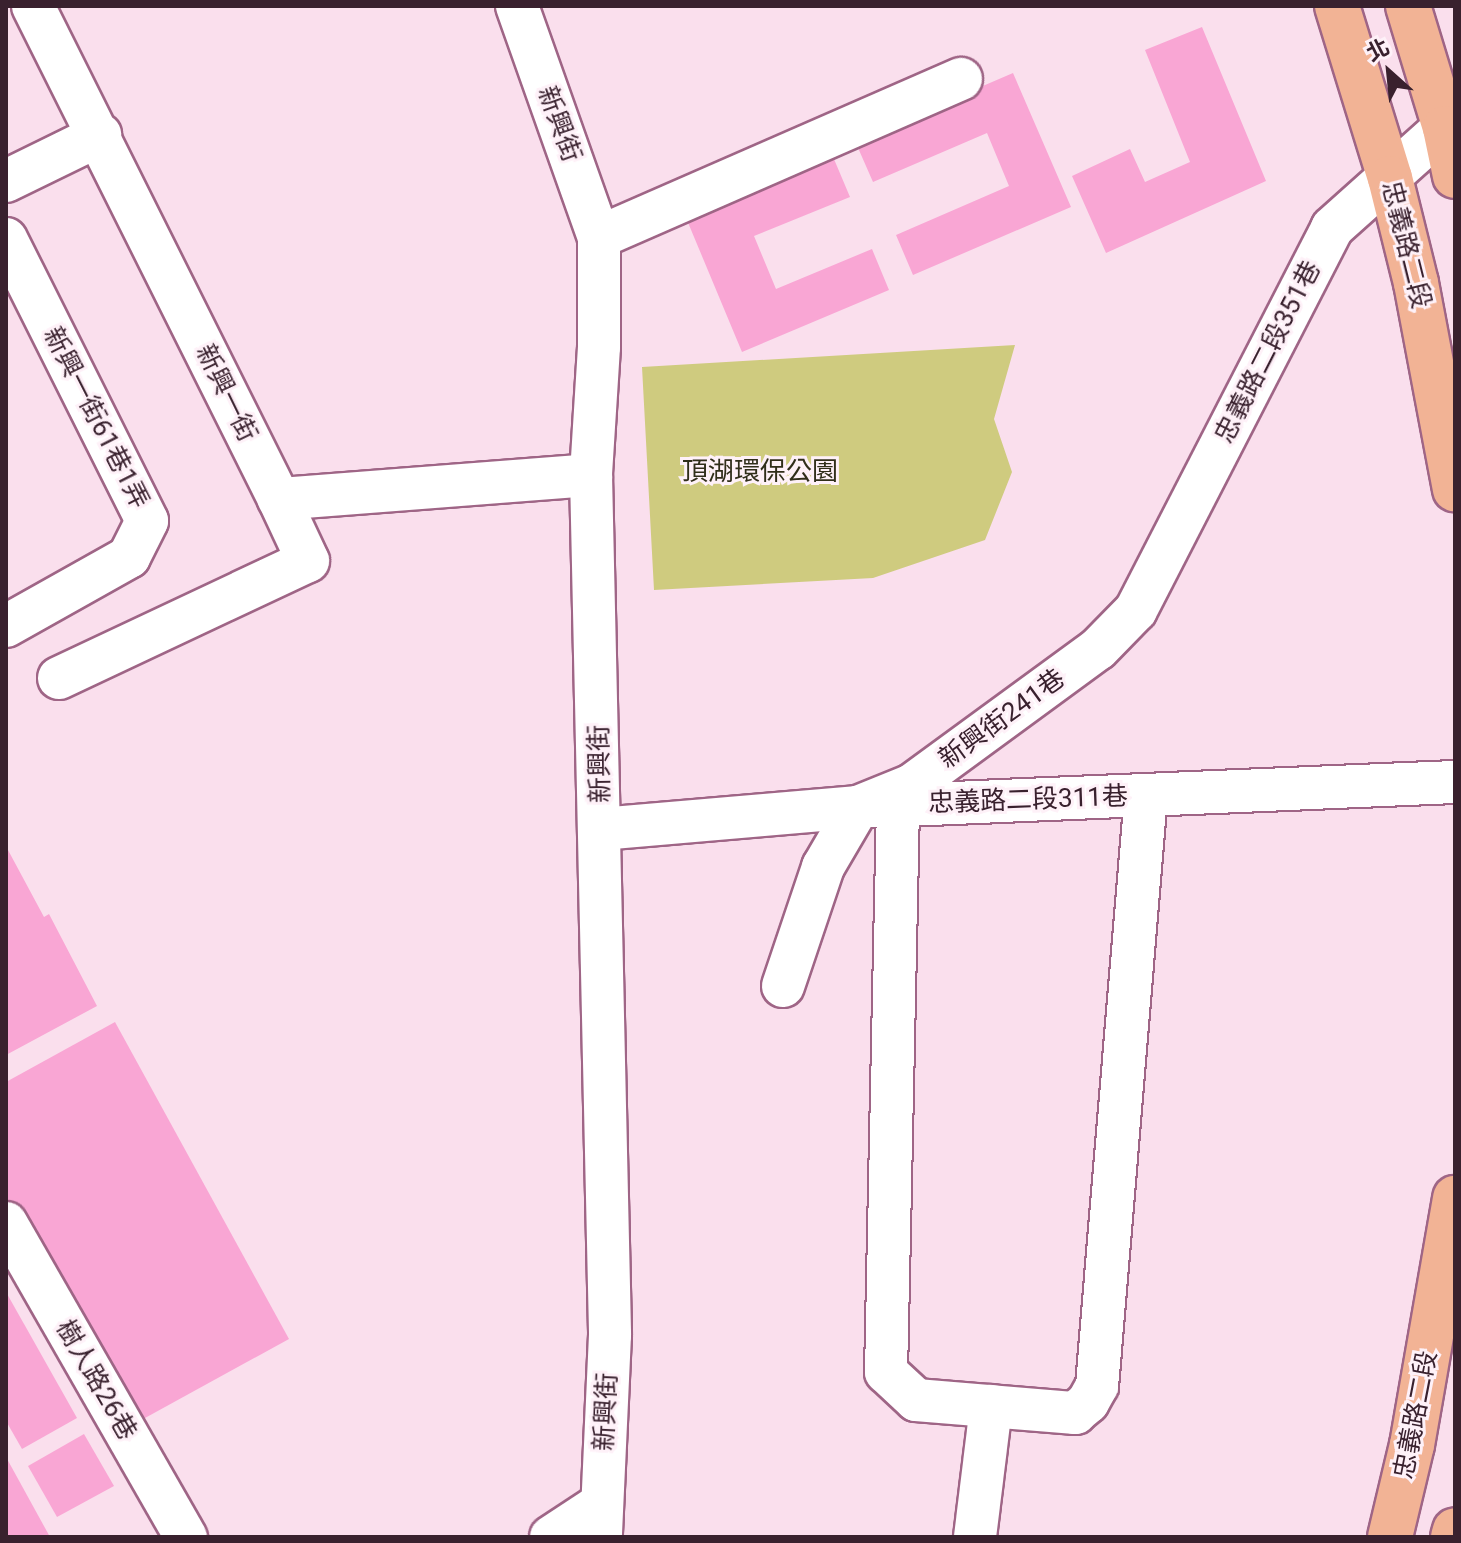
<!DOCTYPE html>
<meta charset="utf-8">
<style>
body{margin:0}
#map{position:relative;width:1461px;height:1543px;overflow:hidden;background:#fadfed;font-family:Roboto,"Noto Sans TC",sans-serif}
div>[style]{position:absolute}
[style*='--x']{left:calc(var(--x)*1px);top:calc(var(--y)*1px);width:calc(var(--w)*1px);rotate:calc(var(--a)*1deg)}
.green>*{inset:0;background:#cfcb7f}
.building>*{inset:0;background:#f9a6d4}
.roads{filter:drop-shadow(2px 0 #9f6586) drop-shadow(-2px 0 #9f6586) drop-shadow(0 2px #9f6586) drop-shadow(0 -2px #9f6586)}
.minor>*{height:42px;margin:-21px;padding:0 21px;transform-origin:21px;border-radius:21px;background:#fff}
.major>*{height:44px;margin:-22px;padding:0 22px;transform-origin:22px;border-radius:22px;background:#f2b395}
span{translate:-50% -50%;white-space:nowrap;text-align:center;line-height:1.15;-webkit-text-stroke:6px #fef1f8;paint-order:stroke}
.street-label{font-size:26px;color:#39212e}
.park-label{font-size:26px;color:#302e1a}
.frame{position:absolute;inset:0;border:8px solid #39212e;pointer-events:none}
.north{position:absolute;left:1349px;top:32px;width:80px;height:80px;-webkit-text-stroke:6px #fef1f8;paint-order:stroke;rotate:333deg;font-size:22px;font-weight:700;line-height:32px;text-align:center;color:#39212e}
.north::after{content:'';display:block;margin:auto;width:28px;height:36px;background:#39212e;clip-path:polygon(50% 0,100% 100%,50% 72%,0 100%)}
</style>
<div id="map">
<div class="green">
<i style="clip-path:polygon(1015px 345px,994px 419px,1012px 472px,985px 540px,873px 578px,654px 590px,642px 367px)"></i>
</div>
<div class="building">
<i style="clip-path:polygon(1202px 27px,1266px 181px,1106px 253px,1072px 176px,1130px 149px,1145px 182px,1190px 162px,1145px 50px)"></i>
<i style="clip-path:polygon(1013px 73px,1071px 207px,913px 275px,896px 235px,1009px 186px,987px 133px,873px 182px,855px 141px)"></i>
<i style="clip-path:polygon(831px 152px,850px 197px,754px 236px,776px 289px,872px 249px,889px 290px,742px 352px,684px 213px)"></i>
<i style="clip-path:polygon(8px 850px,44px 917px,49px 914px,97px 1006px,6px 1055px)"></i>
<i style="clip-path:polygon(115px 1022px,289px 1339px,125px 1429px,6px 1213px,6px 1082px)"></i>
<i style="clip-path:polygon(6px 1292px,77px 1418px,22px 1449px,6px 1421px)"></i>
<i style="clip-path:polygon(84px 1434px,114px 1486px,57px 1517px,28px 1466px)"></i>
<i style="clip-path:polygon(6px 1457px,50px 1537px,6px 1537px)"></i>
</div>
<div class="roads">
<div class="minor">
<i style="--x:33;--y:6;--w:551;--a:63.48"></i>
<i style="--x:279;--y:499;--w:313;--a:-4.4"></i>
<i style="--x:517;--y:6;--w:245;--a:70.5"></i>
<i style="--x:599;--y:237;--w:110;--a:90"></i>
<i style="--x:599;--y:347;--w:128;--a:93.6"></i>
<i style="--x:591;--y:475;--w:860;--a:88.73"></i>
<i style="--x:610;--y:1335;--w:202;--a:92.6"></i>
<i style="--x:6;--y:181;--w:105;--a:-26.1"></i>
<i style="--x:599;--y:237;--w:395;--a:-23.6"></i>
<i style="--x:6;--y:239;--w:315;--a:63.4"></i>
<i style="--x:147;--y:521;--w:40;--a:116.6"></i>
<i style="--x:129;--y:557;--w:141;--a:150.7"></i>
<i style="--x:59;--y:678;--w:275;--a:-25.2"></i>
<i style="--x:308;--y:561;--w:68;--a:-115.1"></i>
<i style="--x:898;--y:806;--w:566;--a:91.21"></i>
<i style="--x:886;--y:1372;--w:41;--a:43"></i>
<i style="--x:916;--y:1400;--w:160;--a:4.7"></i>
<i style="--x:1075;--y:1413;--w:17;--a:-40"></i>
<i style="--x:1088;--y:1402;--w:18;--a:-61"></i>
<i style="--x:1097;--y:1386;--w:593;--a:-85.26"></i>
<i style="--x:601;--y:829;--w:258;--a:-4.9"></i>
<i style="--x:858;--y:807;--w:598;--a:-2.4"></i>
<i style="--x:783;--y:986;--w:126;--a:-71.4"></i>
<i style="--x:823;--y:867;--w:69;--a:-59.7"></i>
<i style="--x:858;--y:807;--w:58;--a:-22.2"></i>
<i style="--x:912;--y:785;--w:230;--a:-36.2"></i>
<i style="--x:1098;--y:649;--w:54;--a:-45.7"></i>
<i style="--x:1136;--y:610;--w:429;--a:-62.8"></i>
<i style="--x:1332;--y:228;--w:165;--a:-41.8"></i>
<i style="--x:6;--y:1223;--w:362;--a:60.2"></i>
<i style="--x:551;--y:1537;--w:60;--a:-33.4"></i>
<i style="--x:975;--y:1537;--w:132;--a:-83"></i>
</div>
<div class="major">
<i style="--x:1337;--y:6;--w:180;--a:72.9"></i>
<i style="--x:1390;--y:178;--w:108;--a:76.1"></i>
<i style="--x:1416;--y:283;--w:210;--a:79.3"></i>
<i style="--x:1408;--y:6;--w:127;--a:73.1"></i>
<i style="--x:1445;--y:128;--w:49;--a:78.2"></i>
<i style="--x:1390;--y:1537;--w:95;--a:-76.6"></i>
<i style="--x:1412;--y:1445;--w:251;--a:-80.1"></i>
<i style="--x:1453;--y:1537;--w:7;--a:-74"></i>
</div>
</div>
<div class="street-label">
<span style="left:559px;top:124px;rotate:70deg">新興街</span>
<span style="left:1406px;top:245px;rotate:76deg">忠義路二段</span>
<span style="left:1268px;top:352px;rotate:-63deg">忠義路二段351巷</span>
<span style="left:226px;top:393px;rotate:64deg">新興一街</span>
<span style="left:96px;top:418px;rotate:63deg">新興一街61巷1弄</span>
<span style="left:1002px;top:719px;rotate:-36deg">新興街241巷</span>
<span style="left:600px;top:764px;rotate:-91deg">新興街</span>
<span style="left:1028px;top:800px;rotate:-2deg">忠義路二段311巷</span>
<span style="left:96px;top:1380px;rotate:60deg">樹人路26巷</span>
<span style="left:606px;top:1412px;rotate:-87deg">新興街</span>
<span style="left:1416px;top:1415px;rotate:-79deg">忠義路二段</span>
</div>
<div class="park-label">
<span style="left:760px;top:472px">頂湖環保公園</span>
</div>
<div class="frame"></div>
<div class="north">北</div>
</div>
